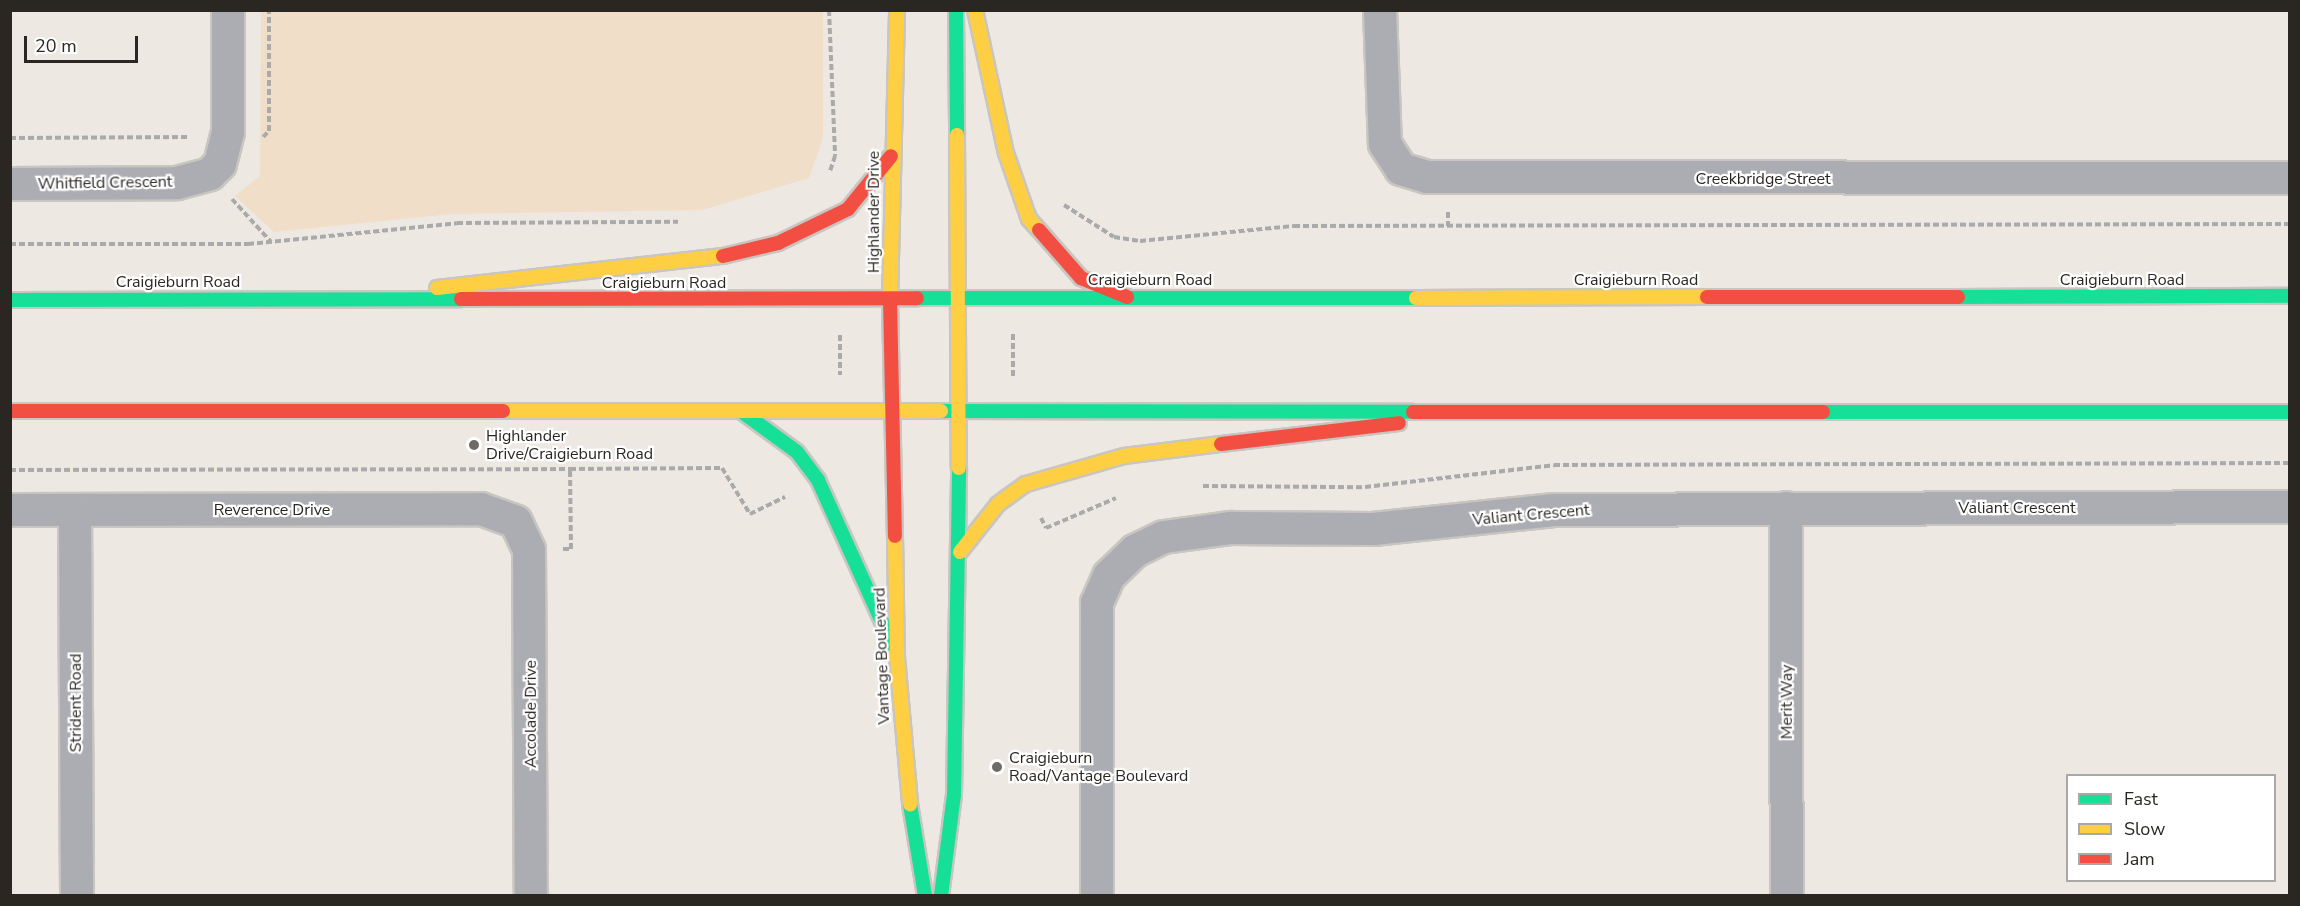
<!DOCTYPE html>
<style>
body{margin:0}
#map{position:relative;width:2300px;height:906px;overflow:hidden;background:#ede8e2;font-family:"Nunito Sans",sans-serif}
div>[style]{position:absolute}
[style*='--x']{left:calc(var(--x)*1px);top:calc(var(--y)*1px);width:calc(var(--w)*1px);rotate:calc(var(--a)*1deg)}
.green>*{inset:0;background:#f0dec8}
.path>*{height:4px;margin-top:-2px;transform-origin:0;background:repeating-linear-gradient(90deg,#aaaaab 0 6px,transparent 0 9px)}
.roads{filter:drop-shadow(2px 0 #c9c5c0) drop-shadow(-2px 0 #c9c5c0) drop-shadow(0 2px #c9c5c0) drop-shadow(0 -2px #c9c5c0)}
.street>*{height:32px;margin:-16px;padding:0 16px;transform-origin:16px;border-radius:16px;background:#acadb2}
.fast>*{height:14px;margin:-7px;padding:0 7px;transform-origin:7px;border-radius:7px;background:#16e098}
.slow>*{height:14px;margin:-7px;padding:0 7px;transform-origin:7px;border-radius:7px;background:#ffcf43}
.jam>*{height:14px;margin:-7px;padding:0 7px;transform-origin:7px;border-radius:7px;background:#f24e42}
.dots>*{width:16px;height:16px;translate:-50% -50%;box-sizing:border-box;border:3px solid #fff;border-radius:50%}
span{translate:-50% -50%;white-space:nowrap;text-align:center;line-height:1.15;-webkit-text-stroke:4.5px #fff;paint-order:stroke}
.street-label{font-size:16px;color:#2a2723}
.poi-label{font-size:16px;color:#2a2723}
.left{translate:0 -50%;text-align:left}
.frame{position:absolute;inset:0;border:12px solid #2a2723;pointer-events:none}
.legend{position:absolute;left:2066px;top:774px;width:210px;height:108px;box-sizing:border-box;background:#fff;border:2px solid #aaa9a7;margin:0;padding:8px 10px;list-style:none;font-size:18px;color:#2a2723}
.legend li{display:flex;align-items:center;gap:12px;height:30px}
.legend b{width:30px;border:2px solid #aaa9a7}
.scale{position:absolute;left:24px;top:36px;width:114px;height:27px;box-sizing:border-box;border:3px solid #2a2723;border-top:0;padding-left:8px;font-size:18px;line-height:21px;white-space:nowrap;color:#2a2723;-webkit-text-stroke:4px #fff;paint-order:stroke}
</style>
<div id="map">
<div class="green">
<i style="clip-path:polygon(261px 11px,823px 11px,823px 138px,809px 178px,702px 210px,451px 214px,274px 232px,235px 196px,260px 176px)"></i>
</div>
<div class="path">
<i style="--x:829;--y:10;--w:146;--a:87.6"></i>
<i style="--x:835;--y:156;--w:16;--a:108"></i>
<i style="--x:263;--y:137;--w:8;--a:-45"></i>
<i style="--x:269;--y:131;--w:121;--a:-90"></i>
<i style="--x:10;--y:138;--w:180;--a:-0.3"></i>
<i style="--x:232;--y:199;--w:58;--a:47.8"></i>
<i style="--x:1064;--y:205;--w:59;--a:32.6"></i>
<i style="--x:1114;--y:237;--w:26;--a:9"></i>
<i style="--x:1140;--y:241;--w:155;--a:-5.6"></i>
<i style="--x:1294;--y:226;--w:996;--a:-0.12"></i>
<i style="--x:1448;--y:212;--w:14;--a:90"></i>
<i style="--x:10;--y:244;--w:238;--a:0"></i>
<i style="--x:248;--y:244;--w:210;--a:-5.7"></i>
<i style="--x:457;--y:223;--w:221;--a:-0.3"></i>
<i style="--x:840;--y:335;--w:40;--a:90"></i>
<i style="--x:1013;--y:376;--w:44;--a:-90"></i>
<i style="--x:10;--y:470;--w:560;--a:-0.1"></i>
<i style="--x:1203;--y:486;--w:162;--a:0.4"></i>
<i style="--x:1365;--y:487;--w:190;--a:-6.6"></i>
<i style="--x:1554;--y:465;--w:736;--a:-0.16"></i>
<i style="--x:1041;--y:518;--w:11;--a:63"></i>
<i style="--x:1046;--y:528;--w:76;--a:-23.2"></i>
<i style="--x:563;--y:549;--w:8;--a:0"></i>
<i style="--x:571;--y:549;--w:80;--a:-90.7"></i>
<i style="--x:570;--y:469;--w:152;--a:-0.4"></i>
<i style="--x:722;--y:468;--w:54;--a:58.7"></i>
<i style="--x:750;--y:514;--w:39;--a:-26"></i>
</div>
<div class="roads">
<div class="street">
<i style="--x:1380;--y:10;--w:134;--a:87.9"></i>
<i style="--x:1385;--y:144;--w:30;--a:57"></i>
<i style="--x:1401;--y:169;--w:27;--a:17"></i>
<i style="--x:1427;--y:177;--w:863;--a:0.07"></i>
<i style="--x:10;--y:184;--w:167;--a:-0.3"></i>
<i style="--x:177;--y:183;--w:34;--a:-15"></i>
<i style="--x:210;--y:174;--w:14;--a:-45"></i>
<i style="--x:220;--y:164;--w:33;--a:-76"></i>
<i style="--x:228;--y:132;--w:122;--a:-90"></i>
<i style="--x:1786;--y:508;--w:388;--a:89.9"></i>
<i style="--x:10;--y:510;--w:471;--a:-0.1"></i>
<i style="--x:481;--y:509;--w:37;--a:20"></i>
<i style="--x:516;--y:522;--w:31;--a:65"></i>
<i style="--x:529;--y:550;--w:346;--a:89.7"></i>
<i style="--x:75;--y:510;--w:386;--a:89.7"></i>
<i style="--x:1097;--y:896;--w:293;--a:-90"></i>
<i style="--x:1097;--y:603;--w:30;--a:-66"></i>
<i style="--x:1109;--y:576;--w:36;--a:-44"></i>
<i style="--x:1135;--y:551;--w:32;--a:-26"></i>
<i style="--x:1164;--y:537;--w:68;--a:-7.7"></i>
<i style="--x:1231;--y:528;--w:142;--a:0.4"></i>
<i style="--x:1373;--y:529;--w:182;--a:-6"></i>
<i style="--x:1554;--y:510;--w:736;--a:-0.23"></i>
</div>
<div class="fast">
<i style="--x:956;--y:10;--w:125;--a:89.5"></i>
<i style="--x:1958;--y:297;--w:332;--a:-0.2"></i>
<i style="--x:917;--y:298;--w:499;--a:0"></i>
<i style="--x:10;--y:300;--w:451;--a:-0.1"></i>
<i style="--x:741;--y:411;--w:69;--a:36.2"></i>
<i style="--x:797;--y:452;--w:35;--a:53"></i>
<i style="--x:818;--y:480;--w:180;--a:65.7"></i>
<i style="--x:941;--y:411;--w:472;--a:0.1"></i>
<i style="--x:1823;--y:412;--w:467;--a:0"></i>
<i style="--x:910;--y:804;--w:93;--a:80.7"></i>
<i style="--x:941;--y:896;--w:102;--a:-82.7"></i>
<i style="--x:954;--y:795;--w:327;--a:-89.1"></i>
</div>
<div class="slow">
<i style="--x:975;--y:10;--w:146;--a:77.8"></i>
<i style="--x:1006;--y:153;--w:70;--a:70.8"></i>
<i style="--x:1029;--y:219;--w:15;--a:48"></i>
<i style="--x:957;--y:135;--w:333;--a:89.7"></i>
<i style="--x:437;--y:288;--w:288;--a:-6.4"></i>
<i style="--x:1416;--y:298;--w:291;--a:-0.2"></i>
<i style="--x:890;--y:300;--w:290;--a:-88.6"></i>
<i style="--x:503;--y:411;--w:438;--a:0"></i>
<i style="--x:895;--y:536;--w:121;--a:89.1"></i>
<i style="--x:897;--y:657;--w:148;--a:84.9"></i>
<i style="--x:960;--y:552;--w:61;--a:-51.6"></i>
<i style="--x:998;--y:504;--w:34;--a:-36"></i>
<i style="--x:1026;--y:484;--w:102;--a:-15.9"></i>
<i style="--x:1124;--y:456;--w:98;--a:-7.1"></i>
</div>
<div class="jam">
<i style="--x:1039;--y:230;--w:64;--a:48.8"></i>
<i style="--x:1081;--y:278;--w:50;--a:22.4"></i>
<i style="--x:723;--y:256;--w:57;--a:-13.3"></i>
<i style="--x:778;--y:243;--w:78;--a:-25.9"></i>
<i style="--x:848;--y:209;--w:68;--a:-50.9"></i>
<i style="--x:1707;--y:297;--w:251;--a:0"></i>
<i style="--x:461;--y:299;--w:456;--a:-0.1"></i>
<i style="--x:890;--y:300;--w:236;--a:88.8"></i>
<i style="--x:10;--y:411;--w:493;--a:0"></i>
<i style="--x:1413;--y:412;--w:410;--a:0"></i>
<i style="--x:1221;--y:444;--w:179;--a:-6.7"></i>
</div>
</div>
<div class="dots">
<i style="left:474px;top:445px;background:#6e6b66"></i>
<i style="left:997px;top:767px;background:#6e6b66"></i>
</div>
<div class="street-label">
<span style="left:1763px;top:179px">Creekbridge Street</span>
<span style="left:105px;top:183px;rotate:-1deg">Whitfield Crescent</span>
<span style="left:874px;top:212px;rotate:-90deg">Highlander Drive</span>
<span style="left:1150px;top:280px">Craigieburn Road</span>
<span style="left:1636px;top:280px">Craigieburn Road</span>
<span style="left:2122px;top:280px">Craigieburn Road</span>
<span style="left:178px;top:282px">Craigieburn Road</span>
<span style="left:664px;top:283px">Craigieburn Road</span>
<span style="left:2017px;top:508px">Valiant Crescent</span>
<span style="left:272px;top:510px">Reverence Drive</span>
<span style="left:1531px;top:515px;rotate:-5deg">Valiant Crescent</span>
<span style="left:882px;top:656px;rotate:-92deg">Vantage Boulevard</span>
<span style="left:1787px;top:702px;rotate:-90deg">Merit Way</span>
<span style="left:76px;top:703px;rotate:-90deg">Strident Road</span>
<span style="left:531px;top:714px;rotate:-90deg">Accolade Drive</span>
</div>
<div class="poi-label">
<span class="left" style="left:486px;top:445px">Highlander<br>Drive/Craigieburn Road</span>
<span class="left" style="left:1009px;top:767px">Craigieburn<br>Road/Vantage Boulevard</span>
</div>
<div class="frame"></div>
<ul class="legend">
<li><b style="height:8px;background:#16e098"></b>Fast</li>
<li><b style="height:8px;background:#ffcf43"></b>Slow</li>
<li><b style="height:8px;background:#f24e42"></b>Jam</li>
</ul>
<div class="scale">20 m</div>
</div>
